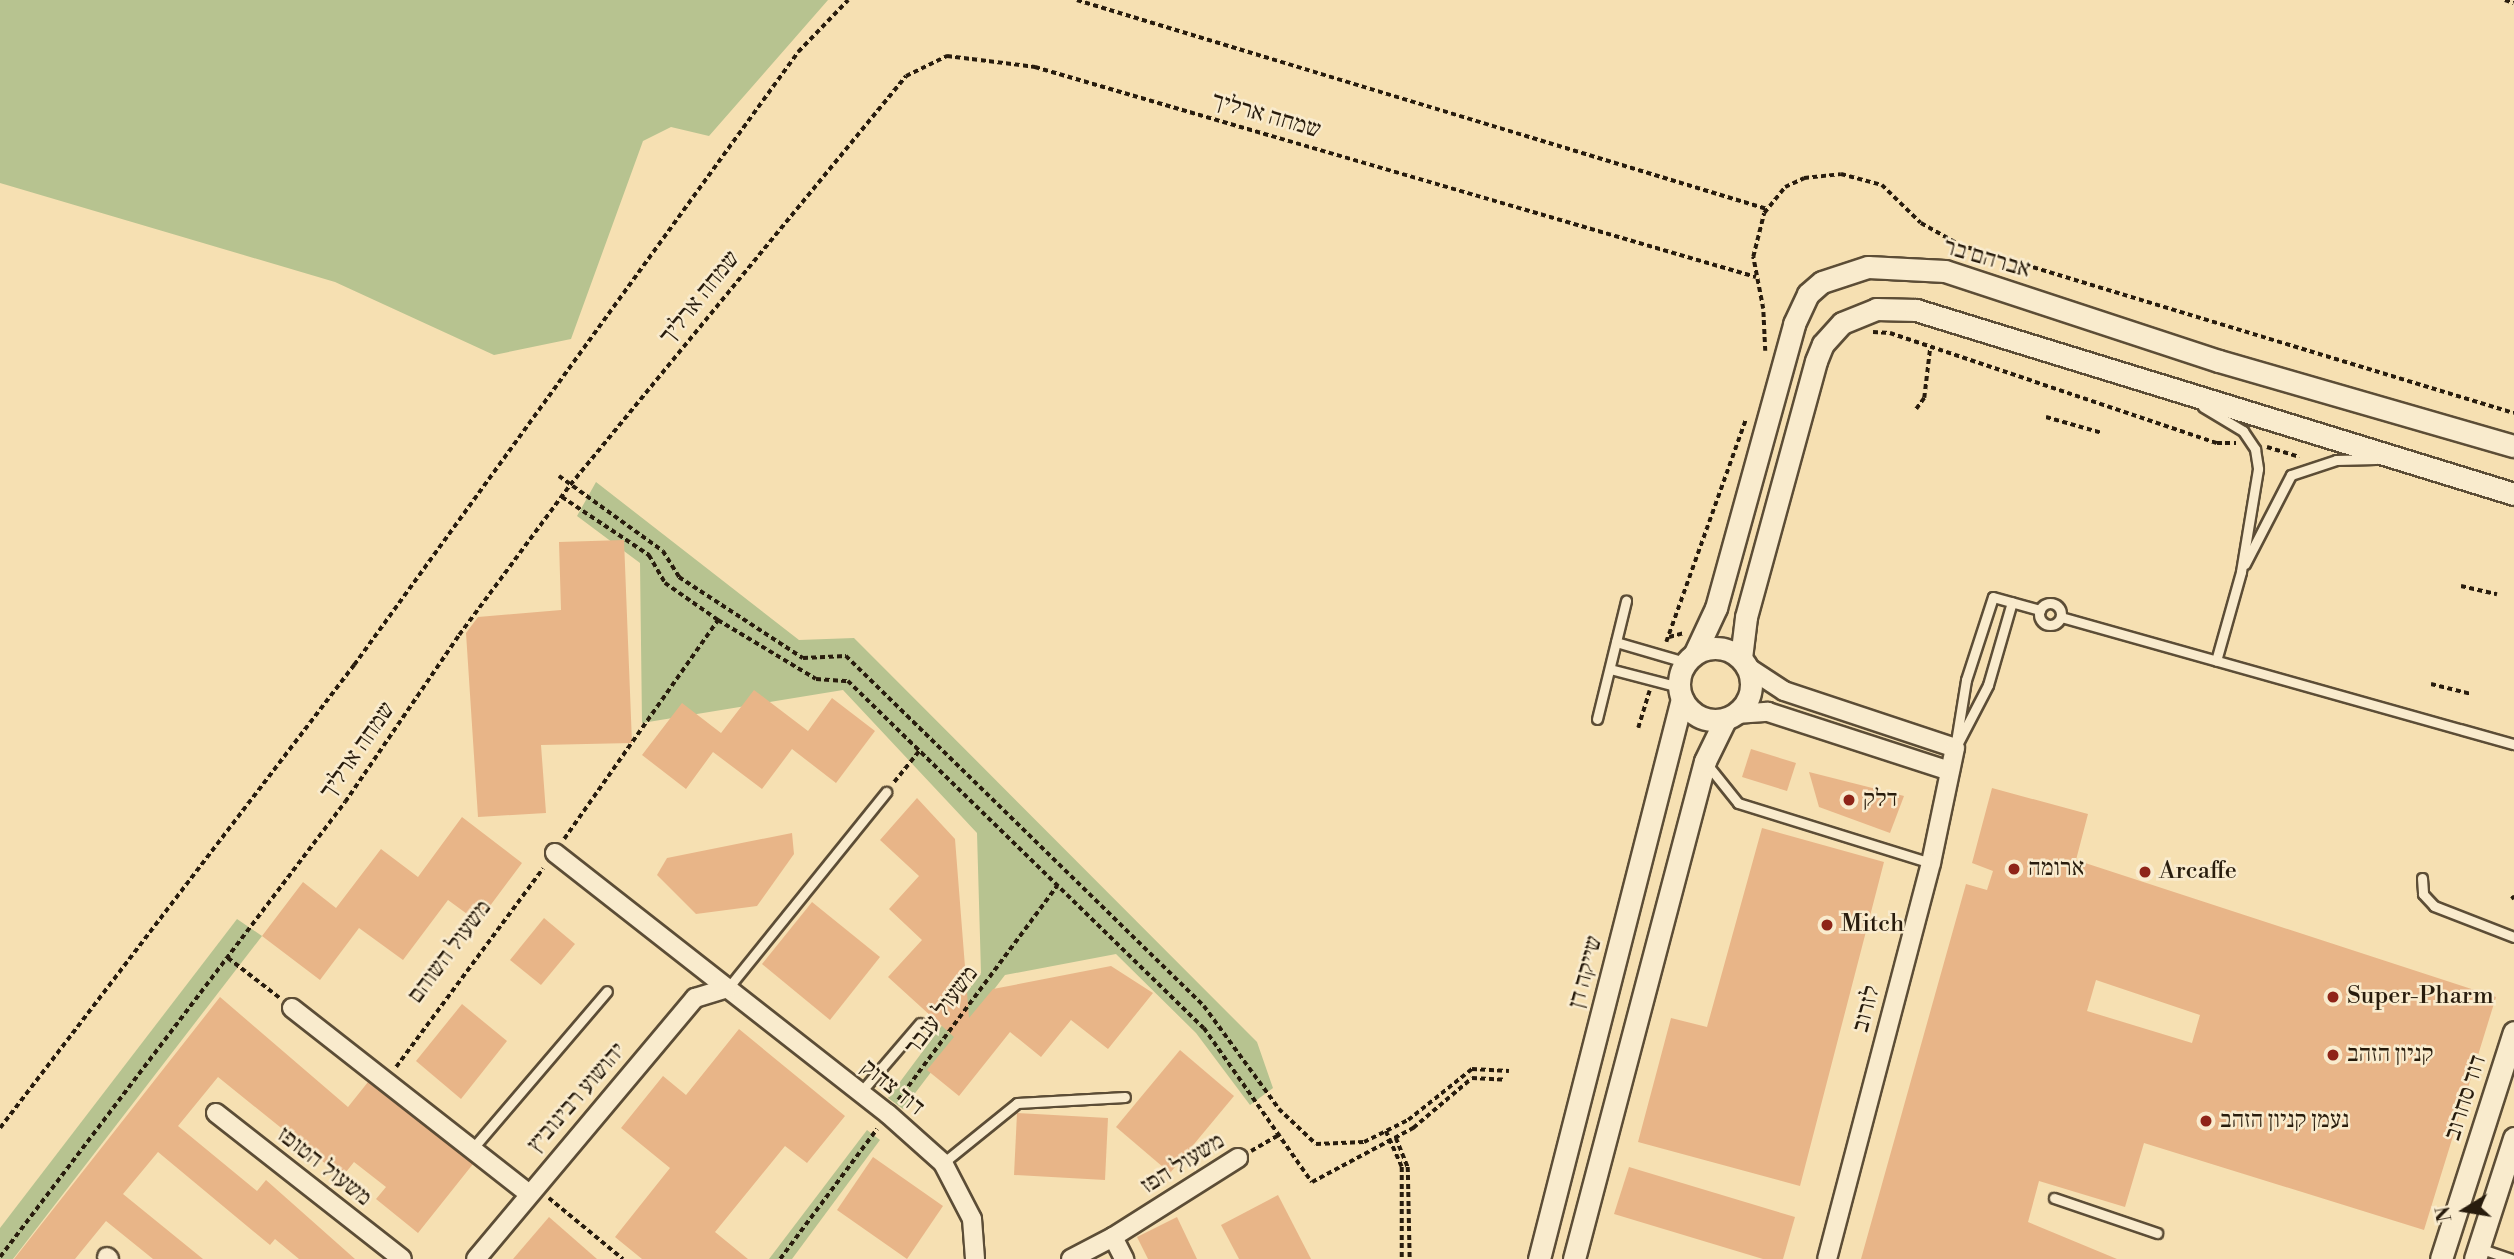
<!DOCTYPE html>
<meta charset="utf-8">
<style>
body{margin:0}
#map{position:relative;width:2514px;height:1259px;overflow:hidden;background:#f6e0b2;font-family:"Libre Bodoni","Frank Ruhl Libre",serif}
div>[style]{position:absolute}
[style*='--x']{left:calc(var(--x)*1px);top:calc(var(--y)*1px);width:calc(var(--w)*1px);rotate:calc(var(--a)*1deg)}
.green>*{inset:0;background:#b7c390}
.building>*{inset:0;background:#e8b588}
.path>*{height:3.5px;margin-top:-1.75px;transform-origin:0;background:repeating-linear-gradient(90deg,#281c0d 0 5px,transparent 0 8.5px)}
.roads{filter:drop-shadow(2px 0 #5c4d36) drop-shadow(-2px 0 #5c4d36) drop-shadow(0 2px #5c4d36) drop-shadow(0 -2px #5c4d36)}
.service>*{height:9px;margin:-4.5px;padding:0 4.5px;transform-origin:4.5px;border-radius:4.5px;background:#f9ebcd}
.service>.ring{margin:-4.5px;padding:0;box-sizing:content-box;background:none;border:9px solid #f9ebcd;border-radius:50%}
.minor>*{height:18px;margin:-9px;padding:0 9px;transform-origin:9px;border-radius:9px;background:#f9ebcd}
.tertiary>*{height:21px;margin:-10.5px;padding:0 10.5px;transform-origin:10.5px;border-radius:10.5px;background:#f9ebcd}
.tertiary>.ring{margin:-10.5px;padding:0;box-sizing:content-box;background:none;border:21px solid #f9ebcd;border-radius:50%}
.dots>*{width:19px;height:19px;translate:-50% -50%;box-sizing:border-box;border:4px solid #f9ebcd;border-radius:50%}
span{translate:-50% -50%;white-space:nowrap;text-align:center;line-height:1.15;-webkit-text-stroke:5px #f9ebcd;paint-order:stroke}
.street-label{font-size:24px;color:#281c0d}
.poi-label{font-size:24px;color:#281c0d}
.left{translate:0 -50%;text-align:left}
.north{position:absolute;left:2430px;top:1175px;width:70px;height:70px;-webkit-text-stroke:5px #f9ebcd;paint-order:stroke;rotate:259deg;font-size:19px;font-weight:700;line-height:28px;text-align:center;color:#281c0d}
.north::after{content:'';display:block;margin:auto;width:24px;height:32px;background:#281c0d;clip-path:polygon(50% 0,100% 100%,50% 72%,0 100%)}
</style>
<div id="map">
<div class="green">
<i style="clip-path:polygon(0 0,828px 0,709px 136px,671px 127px,643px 141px,571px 339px,494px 355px,335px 282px,0 183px)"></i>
<i style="clip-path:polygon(596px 482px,799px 640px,854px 638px,1257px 1042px,1273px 1088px,1250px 1105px,1196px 1033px,1116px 954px,1005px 975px,903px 1109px,888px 1098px,981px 973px,977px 833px,843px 690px,642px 723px,640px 563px,577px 516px)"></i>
<i style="clip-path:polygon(237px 919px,262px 936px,13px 1259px,0 1259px,0 1228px)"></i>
<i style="clip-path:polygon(867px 1130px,880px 1140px,792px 1259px,769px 1259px)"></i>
</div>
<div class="building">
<i style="clip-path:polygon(624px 540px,632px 743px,541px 745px,546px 813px,478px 817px,466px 633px,478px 617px,561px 610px,559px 542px)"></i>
<i style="clip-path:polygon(754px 690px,808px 731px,832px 698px,875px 731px,836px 783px,792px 749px,762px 789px,713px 752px,686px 789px,642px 755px,682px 703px,721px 733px)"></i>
<i style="clip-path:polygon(1751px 749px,1796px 763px,1787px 791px,1742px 777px)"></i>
<i style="clip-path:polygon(1809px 772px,1904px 796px,1890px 833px,1819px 807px)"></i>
<i style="clip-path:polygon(evenodd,1992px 788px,2088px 814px,2076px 860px,2496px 997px,2424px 1230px,2144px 1143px,2125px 1207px,2039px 1181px,2028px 1222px,2117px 1259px,1861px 1259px,1966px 884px,1987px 890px,1993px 871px,1972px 863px,1992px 788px,2096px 980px,2200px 1015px,2192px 1043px,2087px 1011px,2096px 980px)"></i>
<i style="clip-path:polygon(917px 798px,955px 839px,969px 1018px,993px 989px,1111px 966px,1153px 993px,1108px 1049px,1071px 1020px,1041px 1057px,1010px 1032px,959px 1096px,927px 1070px,954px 1037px,888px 977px,922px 940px,889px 909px,919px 876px,880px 840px)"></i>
<i style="clip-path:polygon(462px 817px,522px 863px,478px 922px,448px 900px,403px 960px,359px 928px,320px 980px,262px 936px,303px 882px,336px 908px,381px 849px,418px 877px)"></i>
<i style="clip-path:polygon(1762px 828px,1884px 862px,1800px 1186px,1638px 1142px,1671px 1018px,1707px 1027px)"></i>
<i style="clip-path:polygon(792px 833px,794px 854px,757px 906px,696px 914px,657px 875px,667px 858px)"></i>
<i style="clip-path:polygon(812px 902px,880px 957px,830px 1020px,762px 964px)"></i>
<i style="clip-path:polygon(544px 918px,575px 944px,541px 985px,510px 960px)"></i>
<i style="clip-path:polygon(220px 997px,348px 1107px,368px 1082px,473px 1164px,418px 1233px,376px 1199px,386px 1187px,354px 1162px,342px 1177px,218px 1077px,178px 1126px,257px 1191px,266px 1180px,355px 1259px,299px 1259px,275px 1239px,270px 1245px,158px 1152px,123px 1194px,203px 1259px,153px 1259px,106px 1221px,75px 1259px,14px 1259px)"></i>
<i style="clip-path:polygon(462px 1004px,507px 1041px,461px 1099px,416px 1061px)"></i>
<i style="clip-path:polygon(739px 1029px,845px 1116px,807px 1163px,785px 1146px,715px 1232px,748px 1259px,642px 1259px,615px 1237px,670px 1168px,621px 1128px,663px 1076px,686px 1095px)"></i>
<i style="clip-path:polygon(1180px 1050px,1234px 1096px,1170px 1173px,1116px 1127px)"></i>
<i style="clip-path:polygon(1017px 1113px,1108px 1118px,1105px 1180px,1014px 1175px)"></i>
<i style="clip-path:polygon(873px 1157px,943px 1206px,907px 1259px,837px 1210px)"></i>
<i style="clip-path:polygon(1629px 1167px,1795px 1217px,1783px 1259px,1763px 1259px,1614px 1214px)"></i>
<i style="clip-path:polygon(1278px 1195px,1311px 1259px,1239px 1259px,1221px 1225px)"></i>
<i style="clip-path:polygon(549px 1217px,597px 1259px,513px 1259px)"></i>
<i style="clip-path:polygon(1177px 1217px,1197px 1259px,1148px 1259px,1137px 1237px)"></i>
</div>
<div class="path">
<i style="--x:1077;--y:0;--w:721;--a:16.85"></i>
<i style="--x:2505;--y:0;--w:9;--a:18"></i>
<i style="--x:1873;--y:332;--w:17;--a:3"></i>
<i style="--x:1890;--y:333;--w:345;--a:18.6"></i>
<i style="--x:2217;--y:443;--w:19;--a:0"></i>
<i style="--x:1765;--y:351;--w:42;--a:-92.7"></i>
<i style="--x:1763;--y:309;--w:53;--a:-100.9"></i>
<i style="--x:1753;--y:257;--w:45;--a:-76"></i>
<i style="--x:1764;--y:213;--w:33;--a:-51"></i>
<i style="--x:1785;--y:187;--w:21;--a:-25"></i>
<i style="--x:1804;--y:178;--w:37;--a:-6"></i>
<i style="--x:1841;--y:174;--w:42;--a:15"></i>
<i style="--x:1882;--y:185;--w:54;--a:44.3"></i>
<i style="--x:1921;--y:223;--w:45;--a:29.4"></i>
<i style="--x:1960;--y:245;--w:579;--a:16.87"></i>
<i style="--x:1916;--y:409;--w:14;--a:-54"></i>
<i style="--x:1924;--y:398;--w:50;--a:-83.2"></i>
<i style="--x:2046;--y:417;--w:58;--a:15.9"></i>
<i style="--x:2267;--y:447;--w:34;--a:17"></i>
<i style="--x:559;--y:476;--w:128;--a:35.8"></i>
<i style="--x:663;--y:551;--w:31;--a:58"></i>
<i style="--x:679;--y:577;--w:148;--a:33.2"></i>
<i style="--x:803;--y:658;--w:43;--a:-2.7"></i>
<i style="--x:846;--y:656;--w:501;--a:44.35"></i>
<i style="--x:1204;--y:1006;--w:127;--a:53.9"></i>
<i style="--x:1279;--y:1109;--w:51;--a:43.4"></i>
<i style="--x:1316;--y:1144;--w:48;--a:-2.4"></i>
<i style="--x:1364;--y:1142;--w:49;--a:-26.6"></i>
<i style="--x:1408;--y:1120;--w:82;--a:-38.6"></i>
<i style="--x:1472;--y:1069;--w:37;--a:3"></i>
<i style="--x:562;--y:497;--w:105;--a:33.7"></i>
<i style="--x:649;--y:555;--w:32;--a:60"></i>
<i style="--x:665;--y:583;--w:65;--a:34.9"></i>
<i style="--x:718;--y:620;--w:114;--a:31"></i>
<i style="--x:816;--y:679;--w:32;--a:4"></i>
<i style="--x:848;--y:681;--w:497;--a:44.3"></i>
<i style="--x:1204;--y:1028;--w:188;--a:55"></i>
<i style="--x:1312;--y:1182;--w:115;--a:-28.1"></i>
<i style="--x:1413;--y:1128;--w:77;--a:-40.3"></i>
<i style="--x:1472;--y:1078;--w:34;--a:3"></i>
<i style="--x:2461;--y:586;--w:37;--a:13"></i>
<i style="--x:1669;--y:637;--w:16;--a:-15"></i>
<i style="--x:1666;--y:642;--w:235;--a:-70.3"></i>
<i style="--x:2431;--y:684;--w:41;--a:14"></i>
<i style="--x:1638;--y:728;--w:39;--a:-73"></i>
<i style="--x:894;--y:782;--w:41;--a:-50.9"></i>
<i style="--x:564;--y:839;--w:268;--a:-54.9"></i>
<i style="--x:2512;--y:896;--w:4;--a:56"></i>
<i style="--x:228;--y:958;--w:66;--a:37.6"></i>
<i style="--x:396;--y:1067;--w:247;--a:-53.5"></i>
<i style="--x:898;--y:1100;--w:267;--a:-53.4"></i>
<i style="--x:0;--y:1128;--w:583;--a:-52.6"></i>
<i style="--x:354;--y:665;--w:757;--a:-54.08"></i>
<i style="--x:798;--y:52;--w:72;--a:-46.1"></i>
<i style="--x:1386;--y:1131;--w:39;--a:66"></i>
<i style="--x:1402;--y:1167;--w:92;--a:90"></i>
<i style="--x:1396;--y:1138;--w:31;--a:68"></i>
<i style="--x:1408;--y:1167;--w:92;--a:88.8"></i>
<i style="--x:1251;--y:1151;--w:34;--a:-30"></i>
<i style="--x:549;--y:1198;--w:96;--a:39.5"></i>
<i style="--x:0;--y:1257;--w:571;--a:-52.83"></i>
<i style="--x:345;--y:802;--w:202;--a:-55.7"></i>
<i style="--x:459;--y:635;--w:187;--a:-53.5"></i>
<i style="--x:570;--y:485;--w:529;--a:-50.6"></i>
<i style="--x:906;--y:76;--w:46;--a:-26"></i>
<i style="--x:947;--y:56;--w:89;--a:7.1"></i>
<i style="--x:1035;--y:67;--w:751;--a:16.24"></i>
<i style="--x:780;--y:1259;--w:162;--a:-53.3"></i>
</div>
<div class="roads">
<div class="service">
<i style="--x:2203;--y:407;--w:47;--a:31"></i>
<i style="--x:2243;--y:431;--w:22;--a:56"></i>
<i style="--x:2255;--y:449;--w:20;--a:81"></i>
<i style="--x:2258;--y:469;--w:104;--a:99.4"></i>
<i style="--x:2241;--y:572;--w:92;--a:105.7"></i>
<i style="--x:2245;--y:564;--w:100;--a:-62.7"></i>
<i style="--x:2291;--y:475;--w:47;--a:-18.4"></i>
<i style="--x:2336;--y:460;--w:40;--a:-1.4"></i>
<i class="ring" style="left:2039px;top:603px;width:13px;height:13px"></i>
<i style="--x:2061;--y:617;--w:470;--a:15.7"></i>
<i style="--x:1616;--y:642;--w:72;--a:16.2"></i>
<i style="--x:1610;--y:669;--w:71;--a:14.6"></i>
<i style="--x:1597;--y:719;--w:122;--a:-76.2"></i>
<i style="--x:1959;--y:741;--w:63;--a:-62.6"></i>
<i style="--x:1988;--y:685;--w:86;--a:-73.9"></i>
<i style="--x:1955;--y:748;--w:69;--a:-80.8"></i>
<i style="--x:1966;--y:680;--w:87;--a:-72"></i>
<i style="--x:1993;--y:597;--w:49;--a:15.5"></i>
<i style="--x:1706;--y:763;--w:51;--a:51.3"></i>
<i style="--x:1738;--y:803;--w:202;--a:17.3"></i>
<i style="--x:2422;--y:878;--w:16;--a:86"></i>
<i style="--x:2423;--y:894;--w:16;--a:47"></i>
<i style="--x:2434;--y:906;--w:86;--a:21.2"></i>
<i style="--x:728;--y:988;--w:252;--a:-51.1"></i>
<i style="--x:860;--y:1093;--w:92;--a:-49.4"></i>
<i style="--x:473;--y:1148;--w:206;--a:-49.5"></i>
<i style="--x:943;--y:1163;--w:95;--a:-39"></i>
<i style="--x:1017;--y:1103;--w:108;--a:-3.2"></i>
<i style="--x:2054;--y:1198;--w:109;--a:18.8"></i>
<i style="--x:2479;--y:1248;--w:34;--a:19"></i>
</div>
<div class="minor">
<i style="--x:1749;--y:668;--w:42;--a:33.3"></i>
<i style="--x:1784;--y:691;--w:180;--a:18.4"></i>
<i style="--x:1955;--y:748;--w:117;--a:101.8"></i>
<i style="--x:1931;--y:863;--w:409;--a:104.7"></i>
<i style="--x:1736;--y:714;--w:32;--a:-4"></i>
<i style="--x:1768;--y:712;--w:191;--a:18"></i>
<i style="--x:555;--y:853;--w:423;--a:38.1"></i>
<i style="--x:888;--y:1114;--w:74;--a:41.7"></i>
<i style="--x:943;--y:1163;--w:63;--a:62.6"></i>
<i style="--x:972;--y:1219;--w:40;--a:85.7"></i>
<i style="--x:292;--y:1008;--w:300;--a:38.1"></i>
<i style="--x:216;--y:1113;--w:236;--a:38.1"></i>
<i style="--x:1113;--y:1237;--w:148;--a:-32.3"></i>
<i style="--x:107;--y:1257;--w:3;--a:45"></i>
<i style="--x:476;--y:1259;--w:341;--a:-50"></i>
<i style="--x:695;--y:998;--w:34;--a:-17"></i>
<i style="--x:1071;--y:1259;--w:47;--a:-27.6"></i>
<i style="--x:1113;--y:1237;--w:25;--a:63"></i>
</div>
<div class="tertiary">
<i class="ring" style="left:1679px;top:648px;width:51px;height:51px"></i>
<i style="--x:1695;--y:653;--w:50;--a:-65"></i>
<i style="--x:1716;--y:608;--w:295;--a:-74.6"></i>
<i style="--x:1794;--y:324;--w:33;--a:-65"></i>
<i style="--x:1808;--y:294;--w:18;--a:-41"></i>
<i style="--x:1822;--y:282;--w:48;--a:-18.1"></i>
<i style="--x:1868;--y:267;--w:77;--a:3"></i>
<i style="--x:1945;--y:271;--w:288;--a:18.2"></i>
<i style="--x:2219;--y:361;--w:307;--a:16.1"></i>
<i style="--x:1741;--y:658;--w:41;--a:-83"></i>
<i style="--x:1746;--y:617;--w:265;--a:-74.7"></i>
<i style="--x:1816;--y:361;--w:18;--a:-68"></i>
<i style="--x:1823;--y:344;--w:28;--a:-48"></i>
<i style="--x:1842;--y:323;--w:37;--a:-22"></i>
<i style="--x:1876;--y:309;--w:40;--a:1.4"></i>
<i style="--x:1916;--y:310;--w:626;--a:17.1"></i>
<i style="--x:1539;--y:1259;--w:578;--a:-75.68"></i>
<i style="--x:1574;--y:1259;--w:515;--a:-75.26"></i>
<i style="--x:1705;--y:761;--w:46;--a:-64"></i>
<i style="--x:2441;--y:1259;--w:238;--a:-72.2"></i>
<i style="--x:2475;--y:1259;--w:127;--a:-72.1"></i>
</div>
</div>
<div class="dots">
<i style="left:1849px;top:800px;background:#8f2418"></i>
<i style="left:2014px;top:869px;background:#8f2418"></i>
<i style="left:2145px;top:872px;background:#8f2418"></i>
<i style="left:1827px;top:925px;background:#8f2418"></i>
<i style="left:2333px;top:997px;background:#8f2418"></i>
<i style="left:2333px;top:1055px;background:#8f2418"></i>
<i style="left:2206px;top:1121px;background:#8f2418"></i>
</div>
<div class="street-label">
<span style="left:1266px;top:116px;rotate:16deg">שמחה ארליך</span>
<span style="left:1987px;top:259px;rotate:16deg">אברהם בר</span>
<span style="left:700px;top:298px;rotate:-51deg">שמחה ארליך</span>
<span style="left:358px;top:751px;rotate:-55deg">שמחה ארליך</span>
<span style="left:450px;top:952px;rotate:-53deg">משעול השוהם</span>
<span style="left:1586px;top:972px;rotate:-75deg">שייקה דן</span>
<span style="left:1867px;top:1009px;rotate:-75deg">לזרוב</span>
<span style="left:942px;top:1011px;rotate:-53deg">משעול ענבר</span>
<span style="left:892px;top:1088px;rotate:39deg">דוד צדוק</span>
<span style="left:577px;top:1098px;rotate:-49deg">יהושוע רבינוביץ</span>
<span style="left:2466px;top:1098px;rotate:-72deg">דוד סחרוב</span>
<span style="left:1183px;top:1164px;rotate:-32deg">משעול הפז</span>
<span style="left:324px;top:1167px;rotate:38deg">משעול הטופז</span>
</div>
<div class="poi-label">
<span class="left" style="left:1863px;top:800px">דלק</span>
<span class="left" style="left:2028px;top:869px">ארומה</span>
<span class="left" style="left:2159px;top:872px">Arcaffe</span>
<span class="left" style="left:1841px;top:925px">Mitch</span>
<span class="left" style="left:2347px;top:997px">Super-Pharm</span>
<span class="left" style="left:2347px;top:1055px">קניון הזהב</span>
<span class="left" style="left:2220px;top:1121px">נעמן קניון הזהב</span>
</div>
<div class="north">N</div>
</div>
